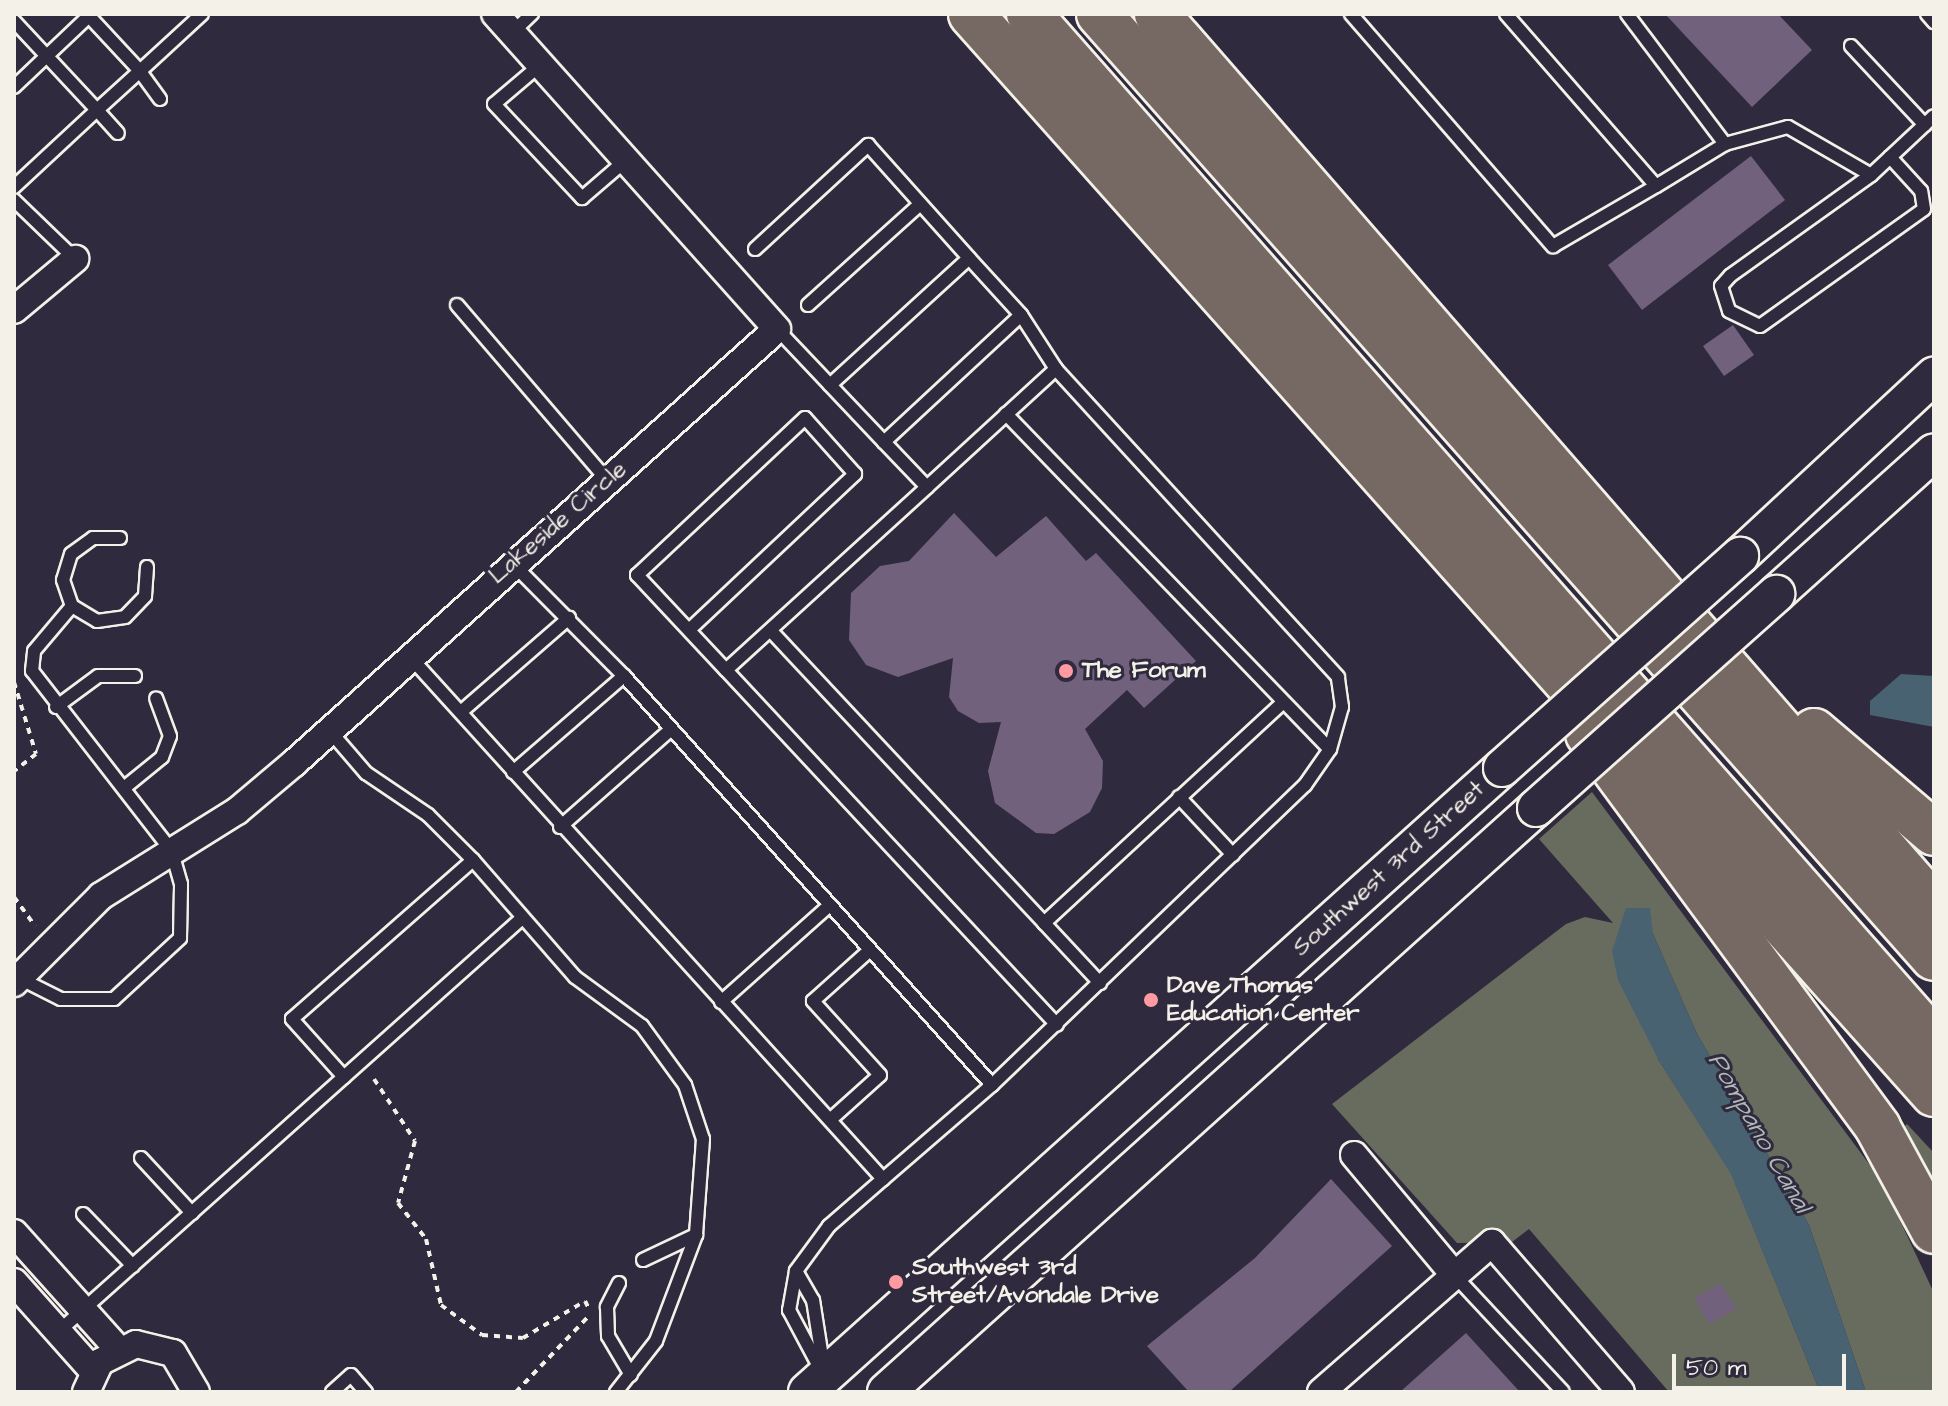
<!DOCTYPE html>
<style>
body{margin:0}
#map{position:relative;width:1948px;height:1406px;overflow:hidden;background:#2f2a3d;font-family:"Architects Daughter",sans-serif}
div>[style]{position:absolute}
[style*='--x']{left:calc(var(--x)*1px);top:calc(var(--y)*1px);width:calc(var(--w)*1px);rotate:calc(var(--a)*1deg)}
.green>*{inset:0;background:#686c5e}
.water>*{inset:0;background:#496272}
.building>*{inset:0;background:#71617d}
.path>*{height:4px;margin-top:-2px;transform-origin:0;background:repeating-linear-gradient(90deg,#f4f1e8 0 6px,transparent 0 12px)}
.roads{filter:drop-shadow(2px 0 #f4f1e8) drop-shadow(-2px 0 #f4f1e8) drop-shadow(0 2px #f4f1e8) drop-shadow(0 -2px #f4f1e8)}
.lane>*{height:12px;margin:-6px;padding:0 6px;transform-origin:6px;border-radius:6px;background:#2f2a3d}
.street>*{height:26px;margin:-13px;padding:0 13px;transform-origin:13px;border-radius:13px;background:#2f2a3d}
.secondary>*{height:36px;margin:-18px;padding:0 18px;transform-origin:18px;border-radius:18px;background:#2f2a3d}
.highway>*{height:44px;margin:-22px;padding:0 22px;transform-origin:22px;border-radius:22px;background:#766964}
.bridges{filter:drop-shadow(2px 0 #f4f1e8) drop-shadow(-2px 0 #f4f1e8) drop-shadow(0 2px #f4f1e8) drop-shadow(0 -2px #f4f1e8)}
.secondary-bridge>*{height:36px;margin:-18px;padding:0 18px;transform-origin:18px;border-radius:18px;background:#2f2a3d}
.dots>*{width:22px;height:22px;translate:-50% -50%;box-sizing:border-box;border:4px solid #2f2a3d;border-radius:50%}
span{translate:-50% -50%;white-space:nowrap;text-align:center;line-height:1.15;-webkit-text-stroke:6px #2f2a3d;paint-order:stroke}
.street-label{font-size:24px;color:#f4f1e8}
.poi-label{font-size:24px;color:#f4f1e8;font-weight:700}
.left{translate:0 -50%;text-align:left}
.water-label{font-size:26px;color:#b0b8b9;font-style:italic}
.frame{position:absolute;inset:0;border:16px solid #f4f1e8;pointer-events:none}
.scale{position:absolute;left:1672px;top:1354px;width:174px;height:36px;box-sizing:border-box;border:4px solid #f4f1e8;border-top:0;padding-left:10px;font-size:24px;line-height:28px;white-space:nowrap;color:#f4f1e8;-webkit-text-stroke:6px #2f2a3d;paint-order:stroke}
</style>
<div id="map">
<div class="green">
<i style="clip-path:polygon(1592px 792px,1881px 1180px,1934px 1293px,1934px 1392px,1866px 1392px,1809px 1225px,1697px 1034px,1653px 934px,1658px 1059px,1731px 1173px,1820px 1392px,1669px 1392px,1529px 1229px,1512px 1242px,1457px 1243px,1332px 1104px,1566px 924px,1585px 917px,1613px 923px,1539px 839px)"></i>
<i style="clip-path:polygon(1907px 1124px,1934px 1153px,1934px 1185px,1902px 1129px)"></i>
</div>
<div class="water">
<i style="clip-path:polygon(1901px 674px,1934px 676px,1934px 727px,1870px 715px,1870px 701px)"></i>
<i style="clip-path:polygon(1626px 908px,1650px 908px,1653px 934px,1697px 1034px,1809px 1225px,1866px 1392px,1820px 1392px,1731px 1174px,1658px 1059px,1618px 980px,1612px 951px)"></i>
</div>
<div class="building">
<i style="clip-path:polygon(1665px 14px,1778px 14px,1812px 50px,1752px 107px)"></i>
<i style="clip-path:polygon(1751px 156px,1785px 200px,1642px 310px,1608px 265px)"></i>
<i style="clip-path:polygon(1733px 325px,1754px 355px,1724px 376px,1703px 346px)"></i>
<i style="clip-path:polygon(954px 513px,996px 557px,1046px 516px,1086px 561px,1096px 553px,1196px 661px,1144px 708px,1127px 690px,1085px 729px,1103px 761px,1102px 788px,1090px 812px,1054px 834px,1036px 833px,995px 803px,988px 771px,1001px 722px,979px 723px,958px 711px,949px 697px,953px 658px,898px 677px,866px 665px,849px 640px,851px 593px,880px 566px,909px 561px)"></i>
<i style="clip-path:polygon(1331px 1179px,1392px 1246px,1229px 1392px,1189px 1392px,1147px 1346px,1255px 1258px)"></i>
<i style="clip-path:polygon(1721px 1283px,1736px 1309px,1709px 1324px,1694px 1298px)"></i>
<i style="clip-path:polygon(1466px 1333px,1520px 1392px,1400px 1392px,1429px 1366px)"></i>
</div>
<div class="path">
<i style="--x:14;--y:682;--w:75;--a:73"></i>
<i style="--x:36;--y:754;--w:28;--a:142"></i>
<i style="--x:14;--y:897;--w:36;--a:54"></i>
<i style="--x:374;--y:1079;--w:74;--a:56.5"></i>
<i style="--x:415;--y:1141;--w:64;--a:105.3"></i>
<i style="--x:398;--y:1203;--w:46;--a:52.1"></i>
<i style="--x:426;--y:1239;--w:68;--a:77.2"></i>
<i style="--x:441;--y:1305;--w:51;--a:36.2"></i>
<i style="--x:482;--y:1335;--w:41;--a:4.2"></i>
<i style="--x:523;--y:1338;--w:72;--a:-30.8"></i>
<i style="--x:585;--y:1301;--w:9;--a:63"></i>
<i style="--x:516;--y:1392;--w:105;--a:-46.2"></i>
</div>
<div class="roads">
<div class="lane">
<i style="--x:1351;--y:14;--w:308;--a:49"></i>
<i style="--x:1553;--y:246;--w:119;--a:-30.2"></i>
<i style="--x:1506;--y:14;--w:228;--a:48.9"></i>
<i style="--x:1656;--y:186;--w:81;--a:-31.3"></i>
<i style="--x:1725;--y:144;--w:65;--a:-15.1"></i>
<i style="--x:1788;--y:127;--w:96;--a:30"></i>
<i style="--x:1871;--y:175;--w:86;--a:-43.1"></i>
<i style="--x:1627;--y:14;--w:163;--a:53"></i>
<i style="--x:1927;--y:14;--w:11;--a:49"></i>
<i style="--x:14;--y:21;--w:122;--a:47"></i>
<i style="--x:97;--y:110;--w:58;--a:-42.2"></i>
<i style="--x:140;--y:71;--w:78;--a:-132.9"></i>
<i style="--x:512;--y:33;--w:28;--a:-44"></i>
<i style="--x:1851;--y:46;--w:108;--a:46.9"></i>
<i style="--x:540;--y:65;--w:60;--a:139.7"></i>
<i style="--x:494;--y:104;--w:129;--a:46.9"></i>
<i style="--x:582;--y:198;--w:58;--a:-40.8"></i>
<i style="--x:14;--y:87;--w:106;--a:-43.5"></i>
<i style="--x:160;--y:99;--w:34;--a:-126"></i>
<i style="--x:140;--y:71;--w:84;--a:-42.6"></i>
<i style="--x:1871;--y:175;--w:173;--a:144.4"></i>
<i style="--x:1730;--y:276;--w:13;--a:132"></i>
<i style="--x:1721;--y:286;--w:26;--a:72"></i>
<i style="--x:1729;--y:311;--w:34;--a:26"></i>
<i style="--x:1760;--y:326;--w:201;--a:-35.5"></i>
<i style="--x:1924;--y:209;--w:18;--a:-99"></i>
<i style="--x:1921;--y:191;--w:46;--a:-132.4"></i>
<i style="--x:14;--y:187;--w:113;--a:-42.9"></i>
<i style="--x:97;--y:110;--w:31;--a:48"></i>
<i style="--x:14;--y:200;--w:85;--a:44"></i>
<i style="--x:755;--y:249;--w:154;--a:-42.6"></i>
<i style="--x:868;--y:145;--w:152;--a:48.2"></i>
<i style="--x:457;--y:305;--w:230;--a:49.4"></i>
<i style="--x:808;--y:305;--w:151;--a:-42"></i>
<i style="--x:777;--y:329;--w:77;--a:46.6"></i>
<i style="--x:1006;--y:414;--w:466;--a:46"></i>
<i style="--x:884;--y:442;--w:79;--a:-133.5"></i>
<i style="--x:830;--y:385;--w:188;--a:-42.4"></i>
<i style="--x:969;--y:258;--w:77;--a:47.6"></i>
<i style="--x:120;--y:538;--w:27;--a:180"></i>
<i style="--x:93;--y:538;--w:27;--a:144"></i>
<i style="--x:71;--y:554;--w:27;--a:107"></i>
<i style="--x:63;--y:580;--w:28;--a:71"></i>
<i style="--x:72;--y:606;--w:29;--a:31"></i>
<i style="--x:97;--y:621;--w:28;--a:-8"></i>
<i style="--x:125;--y:617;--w:29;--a:-46"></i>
<i style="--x:145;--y:596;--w:29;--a:-86"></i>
<i style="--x:512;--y:563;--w:159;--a:45.3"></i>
<i style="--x:624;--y:676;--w:550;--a:48.02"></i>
<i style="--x:992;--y:1085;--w:144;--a:139.2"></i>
<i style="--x:689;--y:630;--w:228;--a:-43.2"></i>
<i style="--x:855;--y:474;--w:75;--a:-131.8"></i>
<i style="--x:805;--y:418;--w:230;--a:136.9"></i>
<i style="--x:637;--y:575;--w:130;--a:46.9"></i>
<i style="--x:726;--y:670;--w:272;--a:-42.3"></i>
<i style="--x:771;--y:631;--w:400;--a:46.9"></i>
<i style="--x:411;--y:658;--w:703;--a:47.82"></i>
<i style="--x:883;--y:1179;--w:72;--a:139"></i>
<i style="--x:829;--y:1226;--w:56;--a:126.3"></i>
<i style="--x:796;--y:1271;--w:40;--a:100"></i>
<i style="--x:789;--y:1310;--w:70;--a:62"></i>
<i style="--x:726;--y:670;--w:485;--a:47"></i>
<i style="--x:56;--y:707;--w:52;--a:-36.4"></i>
<i style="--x:98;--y:676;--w:37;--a:0"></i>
<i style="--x:462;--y:711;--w:142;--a:-41"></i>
<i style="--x:329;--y:730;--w:57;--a:49.3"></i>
<i style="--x:366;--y:773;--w:75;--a:34.1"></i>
<i style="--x:428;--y:815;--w:64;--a:45"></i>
<i style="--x:473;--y:860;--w:155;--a:48.9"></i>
<i style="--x:575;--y:977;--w:83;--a:36.2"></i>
<i style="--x:642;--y:1026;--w:73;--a:53.9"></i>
<i style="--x:685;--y:1085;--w:57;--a:71.6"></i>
<i style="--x:703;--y:1139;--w:96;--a:94.2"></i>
<i style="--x:696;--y:1235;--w:113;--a:110.7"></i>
<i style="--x:656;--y:1341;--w:65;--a:128.1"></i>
<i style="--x:513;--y:772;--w:147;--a:-40.9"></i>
<i style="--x:124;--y:788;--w:49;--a:-39.2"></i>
<i style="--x:162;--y:757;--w:22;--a:-69"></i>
<i style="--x:170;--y:736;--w:40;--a:-110.2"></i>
<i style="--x:1179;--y:797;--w:79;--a:47"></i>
<i style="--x:560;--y:827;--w:148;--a:-41.4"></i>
<i style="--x:19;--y:978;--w:47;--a:26.6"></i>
<i style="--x:61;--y:999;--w:53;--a:0"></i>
<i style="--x:114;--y:999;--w:90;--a:-42.7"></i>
<i style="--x:180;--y:938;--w:54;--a:-88.9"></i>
<i style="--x:181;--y:884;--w:35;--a:-106"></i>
<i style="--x:171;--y:850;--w:227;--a:-127.8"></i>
<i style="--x:32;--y:671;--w:20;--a:-84"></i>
<i style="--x:34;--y:651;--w:59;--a:-49.8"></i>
<i style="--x:1100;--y:983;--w:82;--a:-133"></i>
<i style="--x:1044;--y:923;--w:323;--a:-42.7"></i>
<i style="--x:721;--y:1002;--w:146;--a:-41.7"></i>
<i style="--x:344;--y:1077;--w:78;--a:-131.9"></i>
<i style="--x:292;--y:1019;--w:241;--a:-41.3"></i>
<i style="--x:992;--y:1085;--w:434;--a:-43.8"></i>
<i style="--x:1305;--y:785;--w:44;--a:-55.2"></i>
<i style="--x:1330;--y:749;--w:44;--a:-74.1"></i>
<i style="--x:1342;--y:707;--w:30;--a:-98"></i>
<i style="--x:1338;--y:677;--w:418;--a:-132.5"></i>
<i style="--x:1056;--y:369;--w:64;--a:-122.9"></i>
<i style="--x:1021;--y:315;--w:187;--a:137.2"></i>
<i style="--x:884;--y:442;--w:62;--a:46.3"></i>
<i style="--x:927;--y:487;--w:175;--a:-42.5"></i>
<i style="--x:830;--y:1120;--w:67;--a:-42"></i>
<i style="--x:880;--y:1075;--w:100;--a:-132.2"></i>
<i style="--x:813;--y:1001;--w:76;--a:-41.8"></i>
<i style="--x:141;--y:1158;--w:75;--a:47.2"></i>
<i style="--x:83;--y:1214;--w:72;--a:46.1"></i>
<i style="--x:643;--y:1260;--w:59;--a:-25.3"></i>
<i style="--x:796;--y:1271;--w:34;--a:60"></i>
<i style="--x:813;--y:1300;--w:71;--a:81.1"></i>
<i style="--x:1455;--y:1276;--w:158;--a:47"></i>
<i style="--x:619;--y:1283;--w:27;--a:117"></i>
<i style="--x:607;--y:1307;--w:29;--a:88"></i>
<i style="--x:608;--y:1336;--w:45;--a:59.5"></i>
<i style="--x:58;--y:1332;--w:622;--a:-41.74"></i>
<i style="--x:332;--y:1392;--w:25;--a:-42"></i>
<i style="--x:351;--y:1375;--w:23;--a:49"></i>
</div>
<div class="street">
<i style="--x:14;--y:310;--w:80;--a:-39.9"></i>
<i style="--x:14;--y:983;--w:123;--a:-45"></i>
<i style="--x:101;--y:896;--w:160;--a:-32"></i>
<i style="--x:237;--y:811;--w:75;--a:-40.1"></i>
<i style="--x:294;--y:763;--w:649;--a:-41.94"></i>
<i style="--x:777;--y:329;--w:423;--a:-131.8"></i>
<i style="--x:1354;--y:1155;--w:158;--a:50.1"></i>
<i style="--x:14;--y:1233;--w:156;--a:48.1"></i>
<i style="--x:14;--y:1282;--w:119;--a:48.4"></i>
<i style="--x:86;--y:1392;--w:33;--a:-65"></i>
<i style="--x:100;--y:1362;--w:40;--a:-26.6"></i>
<i style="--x:136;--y:1344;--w:38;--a:14"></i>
<i style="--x:173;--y:1353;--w:45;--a:59.5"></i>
<i style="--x:1321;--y:1392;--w:227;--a:-41.1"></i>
<i style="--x:1492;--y:1243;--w:197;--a:49.1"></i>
</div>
<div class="secondary">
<i style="--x:1740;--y:556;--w:265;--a:-42.9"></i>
<i style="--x:1776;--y:594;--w:212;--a:-41.9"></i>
<i style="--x:807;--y:1392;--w:934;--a:-41.92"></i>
<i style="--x:886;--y:1392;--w:874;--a:-41.94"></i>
</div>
<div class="highway">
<i style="--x:971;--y:14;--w:1447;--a:48.28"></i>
<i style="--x:1029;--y:14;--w:1369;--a:48.61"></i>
<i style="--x:1099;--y:14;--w:1260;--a:48.51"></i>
<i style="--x:1157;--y:14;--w:1183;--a:48.94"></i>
<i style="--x:1814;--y:731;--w:157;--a:40.4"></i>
<i style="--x:1588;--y:734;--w:489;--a:53.6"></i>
<i style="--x:1878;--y:1128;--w:117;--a:61.5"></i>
</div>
</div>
<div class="bridges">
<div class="secondary-bridge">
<i style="--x:1502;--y:768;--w:319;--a:-41.7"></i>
<i style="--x:1536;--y:808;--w:322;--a:-41.7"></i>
</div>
</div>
<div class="dots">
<i style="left:1066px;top:671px;background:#ff9aa2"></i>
<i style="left:1151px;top:1000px;background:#ff9aa2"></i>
<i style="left:896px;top:1282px;background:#ff9aa2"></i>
</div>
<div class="street-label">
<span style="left:558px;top:523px;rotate:-41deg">Lakeside Circle</span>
<span style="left:1389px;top:869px;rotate:-42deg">Southwest 3rd Street</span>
</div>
<div class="poi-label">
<span class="left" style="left:1082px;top:671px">The Forum</span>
<span class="left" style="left:1167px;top:1000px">Dave Thomas<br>Education Center</span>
<span class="left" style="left:912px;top:1282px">Southwest 3rd<br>Street/Avondale Drive</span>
</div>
<div class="water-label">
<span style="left:1759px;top:1133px;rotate:60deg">Pompano Canal</span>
</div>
<div class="frame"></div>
<div class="scale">50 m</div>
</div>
